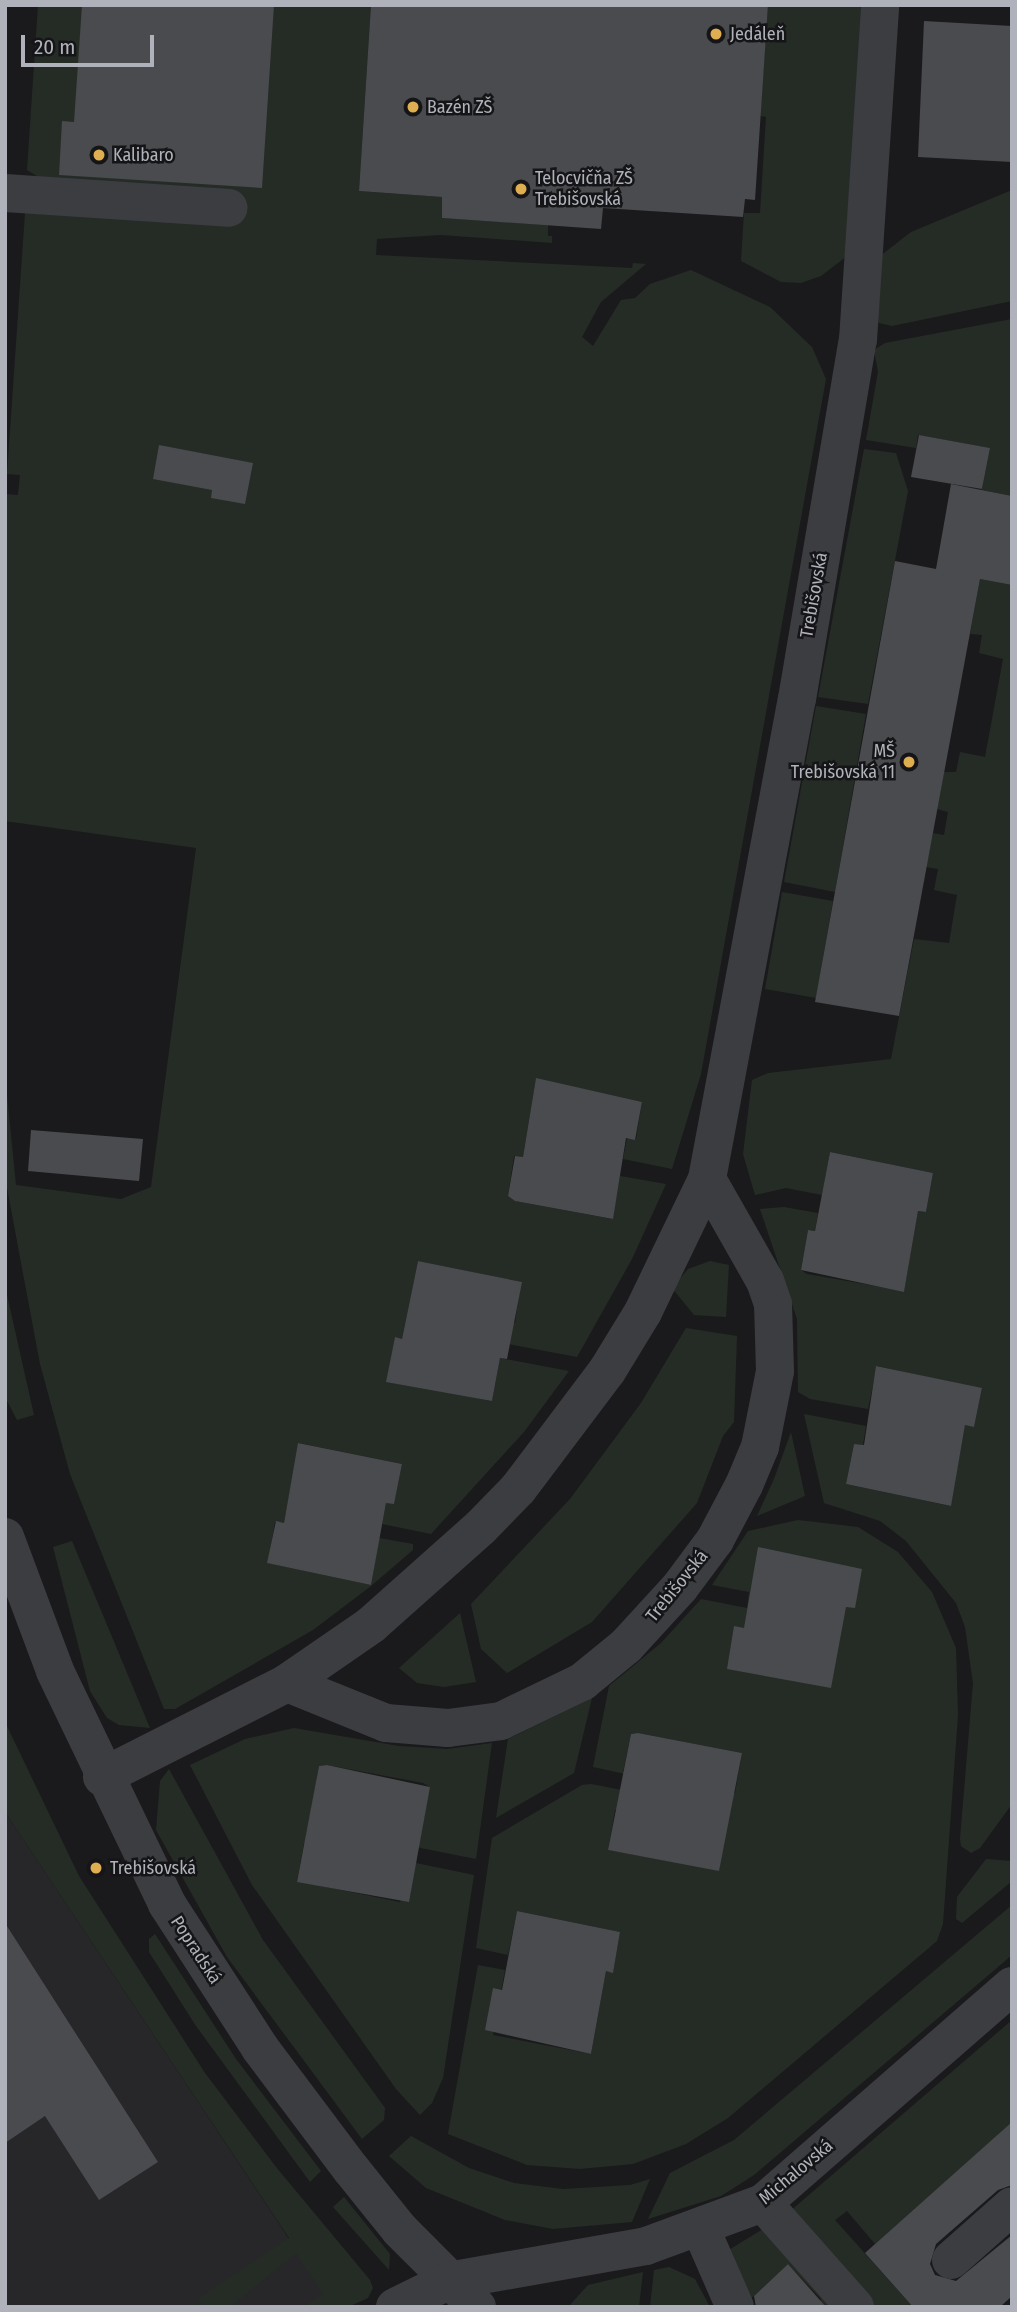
<!DOCTYPE html>
<meta charset="utf-8">
<style>
body{margin:0}
#map{position:relative;width:1017px;height:2312px;overflow:hidden;background:#1a1a1c;font-family:"Fira Sans Condensed",sans-serif}
div>[style]{position:absolute}
[style*='--x']{left:calc(var(--x)*1px);top:calc(var(--y)*1px);width:calc(var(--w)*1px);rotate:calc(var(--a)*1deg)}
.built>*{inset:0;background:#272729}
.green>*{inset:0;background:#252c26}
.building>*{inset:0;background:#4a4b4e}
.minor>*{height:38px;margin:-19px;padding:0 19px;transform-origin:19px;border-radius:19px;background:#3c3d41}
.dots>*{width:19px;height:19px;translate:-50% -50%;box-sizing:border-box;border:4px solid #151517;border-radius:50%}
span{translate:-50% -50%;white-space:nowrap;text-align:center;line-height:1.15;-webkit-text-stroke:5px #151517;paint-order:stroke}
.poi-label{font-size:18px;color:#afb2ba}
.left{translate:0 -50%;text-align:left}
.right{translate:-100% -50%;text-align:right}
.street-label{font-size:18px;color:#afb2ba}
.frame{position:absolute;inset:0;border:7px solid #afb2ba;pointer-events:none}
.scale{position:absolute;left:21px;top:35px;width:133px;height:32px;box-sizing:border-box;border:4px solid #afb2ba;border-top:0;padding-left:9px;font-size:21px;line-height:24px;white-space:nowrap;color:#afb2ba;-webkit-text-stroke:5px #151517;paint-order:stroke}
</style>
<div id="map">
<div class="built">
<i style="clip-path:polygon(5px 1812px,278px 2222px,332px 2307px,5px 2307px)"></i>
</div>
<div class="green">
<i style="clip-path:polygon(38px 5px,371px 5px,359px 191px,442px 197px,442px 218px,548px 225px,548px 236px,552px 236px,552px 243px,441px 235px,377px 239px,376px 255px,632px 268px,633px 263px,646px 264px,601px 302px,582px 337px,593px 346px,621px 300px,635px 298px,650px 284px,691px 270px,770px 307px,812px 347px,826px 379px,701px 1074px,672px 1169px,623px 1159px,627px 1138px,636px 1139px,642px 1102px,536px 1079px,523px 1157px,514px 1156px,508px 1196px,515px 1201px,612px 1219px,620px 1176px,666px 1184px,632px 1259px,577px 1357px,503px 1343px,506px 1322px,515px 1323px,521px 1282px,418px 1261px,402px 1339px,395px 1338px,387px 1379px,492px 1401px,500px 1358px,569px 1371px,524px 1432px,431px 1534px,382px 1524px,386px 1503px,394px 1503px,402px 1464px,299px 1443px,284px 1523px,275px 1522px,268px 1563px,371px 1585px,379px 1538px,413px 1544px,413px 1550px,371px 1586px,313px 1630px,175px 1709px,164px 1709px,70px 1474px,40px 1364px,5px 1177px,5px 1075px,16px 1185px,121px 1199px,151px 1187px,196px 848px,5px 821px,5px 499px,6px 494px,18px 495px,20px 475px,7px 474px,25px 213px,40px 178px,27px 170px)"></i>
<i style="clip-path:polygon(768px 5px,865px 5px,851px 253px,821px 276px,801px 283px,781px 282px,741px 261px,744px 213px,760px 213px,766px 117px,760px 116px)"></i>
<i style="clip-path:polygon(1012px 190px,1012px 301px,892px 326px,879px 323px,875px 317px,880px 256px,911px 232px)"></i>
<i style="clip-path:polygon(1012px 319px,1012px 496px,982px 490px,990px 448px,918px 435px,916px 448px,866px 440px,878px 372px,874px 350px,885px 343px)"></i>
<i style="clip-path:polygon(864px 449px,896px 453px,908px 491px,868px 704px,818px 697px)"></i>
<i style="clip-path:polygon(980px 579px,1012px 585px,1012px 1804px,980px 1848px,971px 1853px,961px 1846px,960px 1839px,973px 1683px,965px 1627px,956px 1603px,906px 1541px,880px 1521px,824px 1503px,804px 1414px,866px 1426px,863px 1445px,854px 1444px,846px 1484px,950px 1506px,965px 1425px,974px 1426px,982px 1389px,877px 1366px,868px 1409px,810px 1399px,798px 1392px,797px 1319px,760px 1209px,784px 1207px,818px 1213px,815px 1231px,808px 1230px,801px 1270px,807px 1274px,904px 1291px,918px 1211px,926px 1212px,933px 1173px,830px 1152px,822px 1195px,786px 1188px,755px 1195px,743px 1154px,752px 1080px,768px 1073px,891px 1059px,914px 939px,949px 943px,957px 895px,934px 890px,938px 869px,926px 867px,933px 833px,944px 835px,948px 812px,937px 809px,944px 772px,956px 772px,960px 752px,985px 757px,1003px 659px,979px 653px,982px 635px,970px 634px)"></i>
<i style="clip-path:polygon(816px 706px,866px 714px,835px 892px,784px 882px)"></i>
<i style="clip-path:polygon(782px 892px,833px 901px,816px 998px,765px 989px)"></i>
<i style="clip-path:polygon(710px 1261px,729px 1265px,726px 1317px,694px 1315px,672px 1288px,688px 1269px)"></i>
<i style="clip-path:polygon(5px 1286px,34px 1415px,17px 1420px,5px 1397px)"></i>
<i style="clip-path:polygon(686px 1328px,737px 1336px,734px 1422px,723px 1436px,697px 1503px,592px 1622px,507px 1673px,481px 1649px,471px 1604px,570px 1499px,641px 1403px)"></i>
<i style="clip-path:polygon(791px 1432px,805px 1496px,757px 1516px,774px 1479px)"></i>
<i style="clip-path:polygon(798px 1520px,858px 1527px,898px 1552px,932px 1592px,956px 1648px,958px 1715px,943px 1924px,937px 1941px,728px 2118px,686px 2144px,633px 2164px,580px 2169px,527px 2165px,448px 2134px,478px 1965px,505px 1970px,493px 2035px,591px 2054px,606px 1971px,613px 1972px,620px 1932px,517px 1911px,508px 1955px,476px 1948px,492px 1838px,582px 1785px,591px 1784px,627px 1791px,624px 1811px,615px 1810px,608px 1850px,719px 1870px,727px 1792px,735px 1793px,742px 1753px,638px 1733px,631px 1734px,623px 1772px,630px 1775px,593px 1767px,609px 1686px,661px 1643px,701px 1599px,747px 1608px,749px 1592px,712px 1585px,748px 1531px)"></i>
<i style="clip-path:polygon(72px 1541px,150px 1728px,119px 1725px,107px 1718px,90px 1691px,53px 1547px)"></i>
<i style="clip-path:polygon(460px 1613px,476px 1682px,444px 1687px,417px 1683px,399px 1668px)"></i>
<i style="clip-path:polygon(592px 1698px,574px 1773px,496px 1818px,508px 1739px)"></i>
<i style="clip-path:polygon(5px 1722px,79px 1876px,205px 2073px,276px 2167px,370px 2280px,373px 2288px,368px 2298px,348px 2307px,304px 2307px,323px 2294px,296px 2253px,230px 2307px,203px 2307px,198px 2299px,289px 2238px,5px 1812px)"></i>
<i style="clip-path:polygon(294px 1728px,399px 1746px,447px 1749px,492px 1743px,476px 1859px,411px 1846px,430px 1787px,423px 1783px,327px 1765px,319px 1766px,312px 1806px,312px 1844px,304px 1843px,297px 1881px,400px 1902px,416px 1863px,474px 1875px,443px 2078px,432px 2103px,420px 2115px,396px 2089px,252px 1885px,190px 1765px,245px 1739px)"></i>
<i style="clip-path:polygon(169px 1769px,263px 1940px,385px 2108px,384px 2120px,362px 2139px,227px 1957px,156px 1830px,160px 1781px)"></i>
<i style="clip-path:polygon(986px 1859px,1012px 1861px,1012px 1881px,962px 1923px,956px 1919px,957px 1897px)"></i>
<i style="clip-path:polygon(1012px 1905px,1012px 1955px,754px 2175px,721px 2196px,648px 2219px,670px 2173px,734px 2140px)"></i>
<i style="clip-path:polygon(155px 1934px,236px 2059px,321px 2171px,310px 2182px,196px 2026px,149px 1952px,149px 1939px)"></i>
<i style="clip-path:polygon(1012px 2020px,1012px 2123px,875px 2244px,847px 2211px,835px 2220px,913px 2307px,871px 2307px,788px 2213px)"></i>
<i style="clip-path:polygon(411px 2136px,469px 2168px,514px 2183px,563px 2189px,630px 2185px,650px 2179px,632px 2222px,553px 2229px,505px 2220px,426px 2188px,389px 2156px)"></i>
<i style="clip-path:polygon(344px 2197px,390px 2254px,389px 2270px,333px 2207px)"></i>
<i style="clip-path:polygon(763px 2229px,846px 2307px,818px 2307px,821px 2299px,788px 2264px,746px 2303px,727px 2251px)"></i>
<i style="clip-path:polygon(669px 2267px,695px 2279px,710px 2307px,650px 2307px,654px 2270px)"></i>
<i style="clip-path:polygon(643px 2272px,639px 2307px,568px 2307px,588px 2285px)"></i>
</div>
<div class="building">
<i style="clip-path:polygon(82px 5px,274px 5px,262px 188px,59px 175px,62px 121px,74px 122px)"></i>
<i style="clip-path:polygon(371px 5px,768px 5px,755px 200px,745px 199px,743px 217px,603px 208px,601px 229px,442px 218px,442px 197px,359px 191px)"></i>
<i style="clip-path:polygon(924px 21px,1012px 26px,1012px 162px,918px 157px)"></i>
<i style="clip-path:polygon(919px 435px,990px 448px,982px 489px,911px 477px)"></i>
<i style="clip-path:polygon(159px 445px,253px 463px,245px 504px,211px 498px,212px 490px,153px 479px)"></i>
<i style="clip-path:polygon(951px 484px,1012px 496px,1012px 585px,980px 579px,899px 1016px,815px 1002px,895px 561px,936px 569px)"></i>
<i style="clip-path:polygon(536px 1078px,642px 1102px,635px 1140px,626px 1138px,613px 1219px,515px 1201px,508px 1196px,515px 1156px,523px 1157px)"></i>
<i style="clip-path:polygon(31px 1130px,143px 1139px,139px 1181px,28px 1171px)"></i>
<i style="clip-path:polygon(830px 1152px,933px 1173px,926px 1212px,918px 1211px,904px 1292px,801px 1270px,808px 1230px,815px 1231px)"></i>
<i style="clip-path:polygon(418px 1261px,522px 1282px,507px 1359px,500px 1358px,492px 1401px,386px 1382px,395px 1337px,402px 1339px)"></i>
<i style="clip-path:polygon(876px 1366px,982px 1388px,974px 1427px,965px 1425px,951px 1506px,846px 1484px,854px 1444px,864px 1445px)"></i>
<i style="clip-path:polygon(298px 1443px,402px 1464px,394px 1504px,386px 1503px,371px 1585px,267px 1563px,276px 1521px,284px 1523px)"></i>
<i style="clip-path:polygon(758px 1547px,862px 1569px,855px 1608px,846px 1607px,831px 1688px,727px 1669px,734px 1626px,744px 1628px)"></i>
<i style="clip-path:polygon(638px 1733px,742px 1753px,719px 1871px,608px 1850px,631px 1734px)"></i>
<i style="clip-path:polygon(327px 1765px,430px 1787px,409px 1902px,297px 1882px,319px 1766px)"></i>
<i style="clip-path:polygon(517px 1911px,620px 1932px,613px 1973px,606px 1971px,591px 2054px,485px 2030px,493px 1988px,502px 1990px)"></i>
<i style="clip-path:polygon(5px 1923px,158px 2162px,99px 2200px,45px 2116px,5px 2143px)"></i>
<i style="clip-path:polygon(1012px 2122px,1012px 2185px,998px 2190px,936px 2244px,930px 2264px,935px 2275px,956px 2281px,1012px 2235px,1012px 2296px,1000px 2307px,913px 2307px,865px 2253px)"></i>
<i style="clip-path:polygon(788px 2264px,826px 2307px,756px 2307px,754px 2296px)"></i>
</div>
<div class="minor">
<i style="--x:5;--y:193;--w:224;--a:3.8"></i>
<i style="--x:5;--y:1537;--w:143;--a:69.5"></i>
<i style="--x:55;--y:1671;--w:259;--a:64.3"></i>
<i style="--x:167;--y:1904;--w:171;--a:57.1"></i>
<i style="--x:260;--y:2048;--w:151;--a:53.1"></i>
<i style="--x:351;--y:2169;--w:78;--a:51.2"></i>
<i style="--x:400;--y:2230;--w:109;--a:45"></i>
<i style="--x:287;--y:1683;--w:107;--a:22"></i>
<i style="--x:386;--y:1723;--w:62;--a:4.6"></i>
<i style="--x:448;--y:1728;--w:53;--a:-7.5"></i>
<i style="--x:501;--y:1721;--w:90;--a:-25.7"></i>
<i style="--x:582;--y:1682;--w:57;--a:-39.3"></i>
<i style="--x:626;--y:1646;--w:80;--a:-47.5"></i>
<i style="--x:680;--y:1587;--w:59;--a:-53.3"></i>
<i style="--x:715;--y:1540;--w:62;--a:-62.2"></i>
<i style="--x:744;--y:1485;--w:41;--a:-67.2"></i>
<i style="--x:760;--y:1447;--w:77;--a:-78.8"></i>
<i style="--x:775;--y:1371;--w:67;--a:-91.7"></i>
<i style="--x:773;--y:1304;--w:24;--a:-109"></i>
<i style="--x:765;--y:1281;--w:117;--a:-119.6"></i>
<i style="--x:102;--y:1777;--w:208;--a:-26.9"></i>
<i style="--x:287;--y:1683;--w:102;--a:-34.6"></i>
<i style="--x:371;--y:1625;--w:147;--a:-41.7"></i>
<i style="--x:481;--y:1527;--w:53;--a:-45.8"></i>
<i style="--x:518;--y:1489;--w:148;--a:-53"></i>
<i style="--x:607;--y:1371;--w:69;--a:-58.6"></i>
<i style="--x:643;--y:1312;--w:148;--a:-64.3"></i>
<i style="--x:707;--y:1179;--w:488;--a:-79.4"></i>
<i style="--x:797;--y:699;--w:364;--a:-80.4"></i>
<i style="--x:858;--y:340;--w:336;--a:-86.2"></i>
<i style="--x:763;--y:2203;--w:139;--a:48.5"></i>
<i style="--x:700;--y:2227;--w:87;--a:66.4"></i>
<i style="--x:951;--y:2260;--w:81;--a:-41.5"></i>
<i style="--x:395;--y:2307;--w:59;--a:-26.1"></i>
<i style="--x:448;--y:2281;--w:201;--a:-10"></i>
<i style="--x:646;--y:2246;--w:125;--a:-20.2"></i>
<i style="--x:763;--y:2203;--w:330;--a:-41.1"></i>
</div>
<div class="dots">
<i style="left:716px;top:34px;background:#deae51"></i>
<i style="left:413px;top:107px;background:#deae51"></i>
<i style="left:99px;top:155px;background:#deae51"></i>
<i style="left:521px;top:189px;background:#deae51"></i>
<i style="left:909px;top:762px;background:#deae51"></i>
<i style="left:96px;top:1868px;background:#deae51"></i>
</div>
<div class="poi-label">
<span class="left" style="left:730px;top:34px">Jedáleň</span>
<span class="left" style="left:427px;top:107px">Bazén ZŠ</span>
<span class="left" style="left:113px;top:155px">Kalibaro</span>
<span class="left" style="left:535px;top:189px">Telocvičňa ZŠ<br>Trebišovská</span>
<span class="right" style="left:895px;top:762px">MŠ<br>Trebišovská 11</span>
<span class="left" style="left:110px;top:1868px">Trebišovská</span>
</div>
<div class="street-label">
<span style="left:814px;top:595px;rotate:-80deg">Trebišovská</span>
<span style="left:677px;top:1586px;rotate:-51deg">Trebišovská</span>
<span style="left:196px;top:1950px;rotate:57deg">Popradská</span>
<span style="left:796px;top:2172px;rotate:-40deg">Michalovská</span>
</div>
<div class="frame"></div>
<div class="scale">20 m</div>
</div>
